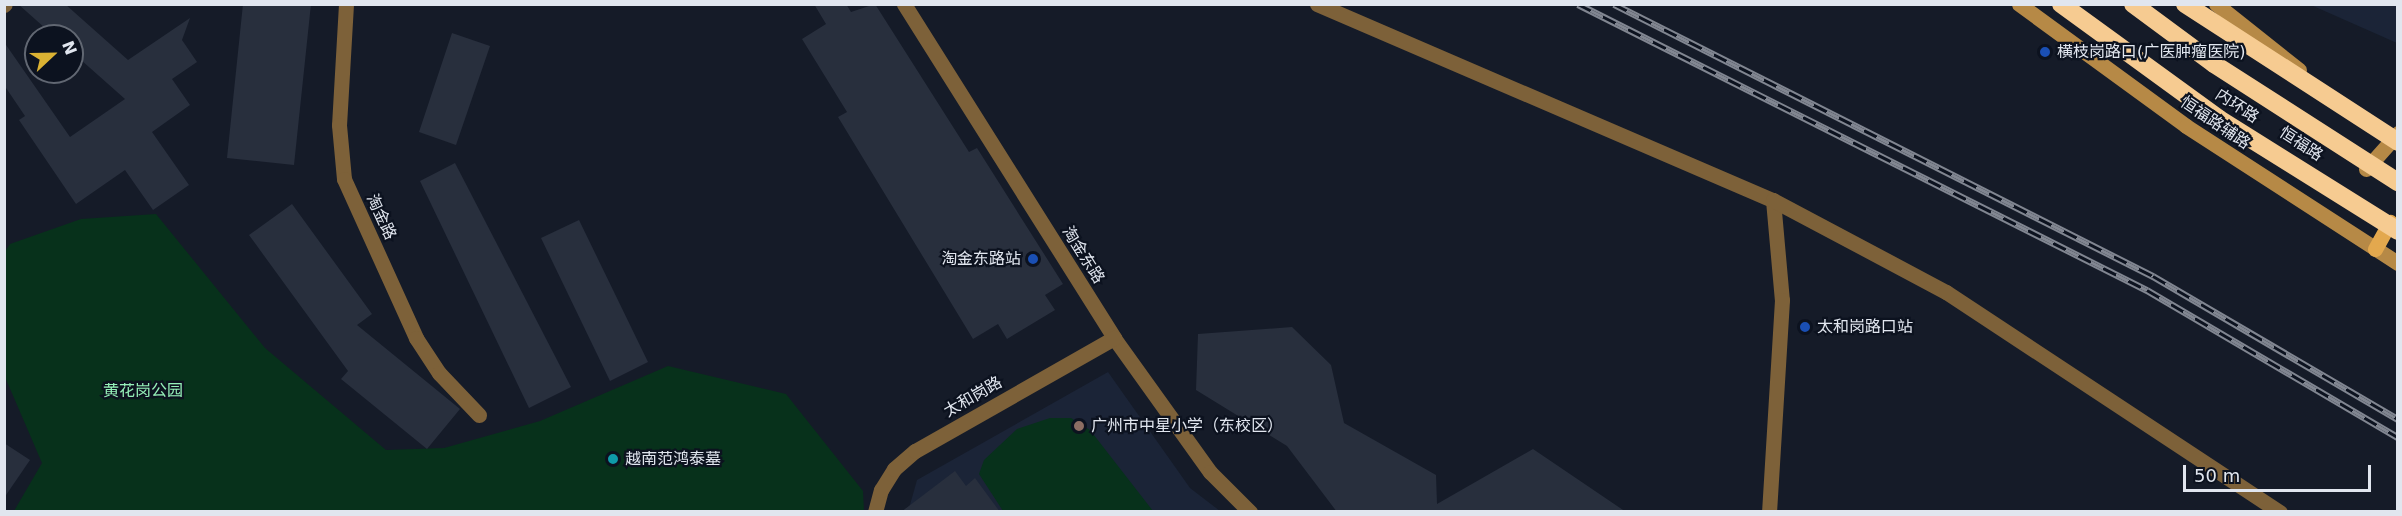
<!DOCTYPE html>
<meta charset="utf-8">
<style>
body{margin:0}
#map{position:relative;width:2402px;height:516px;overflow:hidden;background:#151b28;font-family:"DejaVu Sans","Noto Sans SC",sans-serif}
div>[style]{position:absolute}
[style*='--x']{left:calc(var(--x)*1px);top:calc(var(--y)*1px);width:calc(var(--w)*1px);rotate:calc(var(--a)*1deg)}
.built>*{inset:0;background:#1b2437}
.green>*{inset:0;background:#07311b}
.building>*{inset:0;background:#282f3d}
.street>*{height:15px;margin:-7.5px;padding:0 7.5px;transform-origin:7.5px;border-radius:7.5px;background:#7d6139}
.secondary>*{height:15px;margin:-7.5px;padding:0 7.5px;transform-origin:7.5px;border-radius:7.5px;background:#b68946}
.primary>*{height:15px;margin:-7.5px;padding:0 7.5px;transform-origin:7.5px;border-radius:7.5px;background:#e3a84e}
.rail>*{height:7px;margin-top:-3.5px;transform-origin:0;background:repeating-linear-gradient(90deg,#0c121f 0 14px,#818691 0 28px);box-sizing:border-box;border-block:2px solid #818691}
.highway-bridge>*{height:18px;margin:-9px;padding:0 9px;transform-origin:9px;border-radius:9px;background:#f6cb91}
.dots>*{width:16px;height:16px;translate:-50% -50%;box-sizing:border-box;border:3px solid #0c121f;border-radius:50%}
span{translate:-50% -50%;white-space:nowrap;text-align:center;line-height:1.15;-webkit-text-stroke:4.5px #0c121f;paint-order:stroke}
.poi-label{font-size:16px;color:#e1e6ef}
.left{translate:0 -50%;text-align:left}
.right{translate:-100% -50%;text-align:right}
.street-label{font-size:16px;color:#e1e6ef}
.park-label{font-size:16px;color:#95f0b8}
.frame{position:absolute;inset:0;border:6px solid #e1e6ef;pointer-events:none}
.north{position:absolute;left:24px;top:24px;width:60px;height:60px;box-sizing:border-box;background:#0c121f;border:2px solid #616772;border-radius:50%;rotate:68deg;font-size:16px;font-weight:700;line-height:24px;text-align:center;color:#e1e6ef}
.north::after{content:'';display:block;margin:auto;width:21px;height:27px;background:#dbb233;clip-path:polygon(50% 0,100% 100%,50% 72%,0 100%)}
.scale{position:absolute;left:2183px;top:465px;width:188px;height:27px;box-sizing:border-box;border:3px solid #e1e6ef;border-top:0;padding-left:8px;font-size:18px;line-height:21px;white-space:nowrap;color:#e1e6ef;-webkit-text-stroke:4px #0c121f;paint-order:stroke}
</style>
<div id="map">
<div class="built">
<i style="clip-path:polygon(2311px 5px,2397px 5px,2397px 43px)"></i>
<i style="clip-path:polygon(1108px 372px,1190px 488px,1220px 511px,908px 512px,917px 480px)"></i>
</div>
<div class="green">
<i style="clip-path:polygon(156px 214px,265px 348px,386px 450px,444px 448px,540px 421px,668px 366px,786px 394px,863px 491px,864px 511px,14px 511px,42px 463px,5px 377px,4px 253px,10px 244px,81px 219px)"></i>
<i style="clip-path:polygon(1050px 418px,1071px 418px,1090px 430px,1153px 511px,1003px 511px,979px 474px,984px 460px,1017px 429px)"></i>
</div>
<div class="building">
<i style="clip-path:polygon(18px 4px,65px 4px,128px 60px,190px 18px,182px 40px,197px 62px,172px 79px,190px 105px,152px 132px,189px 185px,153px 210px,125px 170px,76px 204px,19px 120px,25px 116px,4px 85px,4px 42px,70px 137px,125px 99px,72px 52px,72px 36px,54px 36px)"></i>
<i style="clip-path:polygon(243px 4px,311px 4px,294px 165px,227px 158px)"></i>
<i style="clip-path:polygon(814px 4px,846px 4px,851px 12px,875px 4px,969px 152px,977px 148px,1063px 284px,1045px 295px,1055px 310px,1007px 339px,998px 324px,973px 339px,838px 117px,847px 112px,802px 39px,826px 24px)"></i>
<i style="clip-path:polygon(452px 33px,490px 46px,456px 145px,419px 132px)"></i>
<i style="clip-path:polygon(455px 163px,571px 387px,529px 408px,420px 181px)"></i>
<i style="clip-path:polygon(292px 204px,372px 314px,357px 325px,460px 409px,427px 449px,341px 379px,348px 371px,249px 235px)"></i>
<i style="clip-path:polygon(579px 220px,648px 362px,610px 381px,541px 238px)"></i>
<i style="clip-path:polygon(1292px 327px,1331px 365px,1344px 423px,1436px 475px,1437px 504px,1533px 449px,1626px 512px,1337px 512px,1287px 446px,1196px 390px,1198px 334px)"></i>
<i style="clip-path:polygon(4px 443px,30px 460px,4px 498px)"></i>
<i style="clip-path:polygon(955px 471px,966px 486px,975px 478px,1000px 512px,901px 512px)"></i>
</div>
<div class="street">
<i style="--x:346;--y:4;--w:121;--a:93.3"></i>
<i style="--x:339;--y:125;--w:54;--a:84.7"></i>
<i style="--x:344;--y:179;--w:175;--a:65.6"></i>
<i style="--x:416;--y:338;--w:42;--a:56.7"></i>
<i style="--x:439;--y:373;--w:58;--a:46.4"></i>
<i style="--x:904;--y:4;--w:395;--a:57.8"></i>
<i style="--x:1114;--y:338;--w:165;--a:54.4"></i>
<i style="--x:1210;--y:472;--w:57;--a:45"></i>
<i style="--x:1317;--y:4;--w:496;--a:23.3"></i>
<i style="--x:1773;--y:200;--w:100;--a:84.9"></i>
<i style="--x:1782;--y:300;--w:212;--a:93.5"></i>
<i style="--x:4;--y:5;--w:1;--a:-45"></i>
<i style="--x:1773;--y:200;--w:196;--a:28"></i>
<i style="--x:1946;--y:292;--w:400;--a:33.4"></i>
<i style="--x:875;--y:512;--w:23;--a:-75"></i>
<i style="--x:881;--y:490;--w:25;--a:-58"></i>
<i style="--x:894;--y:469;--w:28;--a:-41"></i>
<i style="--x:915;--y:451;--w:229;--a:-29.6"></i>
</div>
<div class="secondary">
<i style="--x:2019;--y:4;--w:207;--a:36.1"></i>
<i style="--x:2186;--y:126;--w:252;--a:32.9"></i>
<i style="--x:2216;--y:4;--w:106;--a:38.5"></i>
<i style="--x:2366;--y:169;--w:48;--a:-48.4"></i>
</div>
<div class="primary">
<i style="--x:2375;--y:249;--w:31;--a:-61"></i>
</div>
<div class="rail">
<i style="--x:1578;--y:4;--w:637;--a:26.69"></i>
<i style="--x:2147;--y:290;--w:291;--a:30.4"></i>
<i style="--x:1614;--y:4;--w:604;--a:26.78"></i>
<i style="--x:2153;--y:276;--w:284;--a:30.3"></i>
</div>
<div class="highway-bridge">
<i style="--x:2061;--y:4;--w:195;--a:36"></i>
<i style="--x:2219;--y:119;--w:211;--a:32"></i>
<i style="--x:2133;--y:4;--w:101;--a:36.5"></i>
<i style="--x:2214;--y:64;--w:219;--a:32.7"></i>
<i style="--x:2185;--y:4;--w:254;--a:32.9"></i>
</div>
<div class="dots">
<i style="left:2045px;top:52px;background:#1a4fb4"></i>
<i style="left:1033px;top:259px;background:#1a4fb4"></i>
<i style="left:1805px;top:327px;background:#1a4fb4"></i>
<i style="left:1079px;top:426px;background:#8d6e63"></i>
<i style="left:613px;top:459px;background:#0f9aa8"></i>
</div>
<div class="poi-label">
<span class="left" style="left:2057px;top:52px">横枝岗路口(广医肿瘤医院)</span>
<span class="right" style="left:1021px;top:259px">淘金东路站</span>
<span class="left" style="left:1817px;top:327px">太和岗路口站</span>
<span class="left" style="left:1091px;top:426px">广州市中星小学（东校区）</span>
<span class="left" style="left:625px;top:459px">越南范鸿泰墓</span>
</div>
<div class="street-label">
<span style="left:2237px;top:106px;rotate:33deg">内环路</span>
<span style="left:2215px;top:123px;rotate:34deg">恒福路辅路</span>
<span style="left:2301px;top:144px;rotate:33deg">恒福路</span>
<span style="left:381px;top:217px;rotate:65deg">淘金路</span>
<span style="left:1083px;top:255px;rotate:58deg">淘金东路</span>
<span style="left:973px;top:397px;rotate:-30deg">太和岗路</span>
</div>
<div class="park-label">
<span style="left:143px;top:391px">黄花岗公园</span>
</div>
<div class="frame"></div>
<div class="north">N</div>
<div class="scale">50 m</div>
</div>
